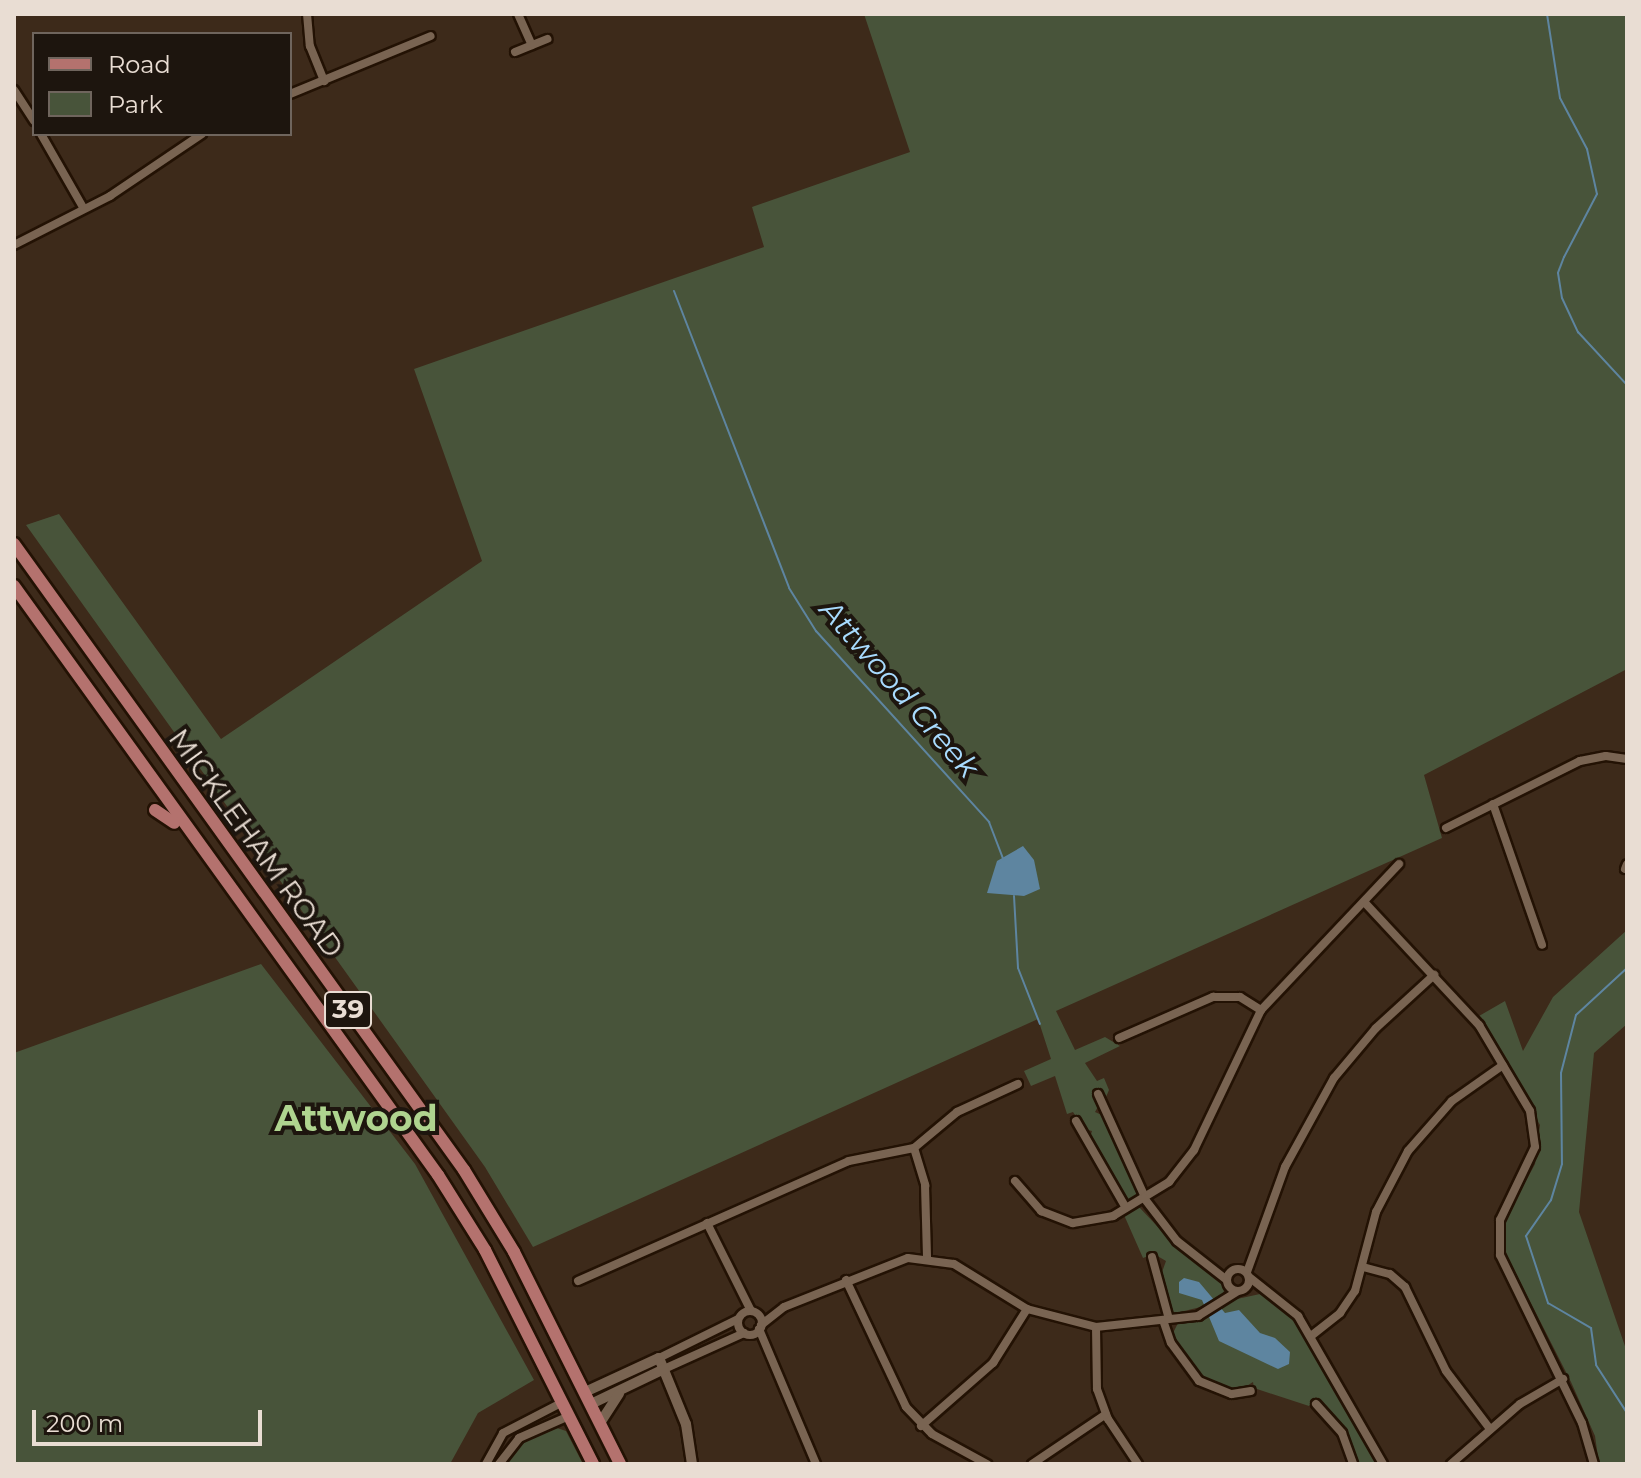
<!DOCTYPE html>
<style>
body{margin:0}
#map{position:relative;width:1641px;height:1478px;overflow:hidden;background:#3d2a1a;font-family:Montserrat,sans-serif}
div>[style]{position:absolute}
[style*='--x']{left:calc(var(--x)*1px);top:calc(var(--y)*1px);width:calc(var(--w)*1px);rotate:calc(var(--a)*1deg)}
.green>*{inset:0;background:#48543a}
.water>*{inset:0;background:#5e85a0}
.stream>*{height:2px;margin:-1px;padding:0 1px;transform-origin:1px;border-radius:1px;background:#5e85a0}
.roads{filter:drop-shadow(2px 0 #231204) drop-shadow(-2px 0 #231204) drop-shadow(0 2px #231204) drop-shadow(0 -2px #231204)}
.minor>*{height:8px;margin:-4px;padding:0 4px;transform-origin:4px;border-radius:4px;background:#796452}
.minor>.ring{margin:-4px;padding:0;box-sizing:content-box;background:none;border:8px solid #796452;border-radius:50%}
.tertiary>*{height:10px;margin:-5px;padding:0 5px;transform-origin:5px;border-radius:5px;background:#796452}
.primary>*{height:12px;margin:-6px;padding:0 6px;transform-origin:6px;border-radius:6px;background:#b4726e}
span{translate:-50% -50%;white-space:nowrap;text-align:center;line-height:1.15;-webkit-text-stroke:8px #1d150e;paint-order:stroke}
.shield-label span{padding:2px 6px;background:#1d150e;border:2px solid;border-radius:6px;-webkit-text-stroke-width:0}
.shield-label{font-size:26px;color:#e9ddd3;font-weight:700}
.street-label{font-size:28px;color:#e9ddd3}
.water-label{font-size:30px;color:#a8dbfe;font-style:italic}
.district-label{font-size:36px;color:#afd48f;font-weight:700}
.frame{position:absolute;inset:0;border:16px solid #e9ddd3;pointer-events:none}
.legend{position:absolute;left:32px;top:32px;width:260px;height:104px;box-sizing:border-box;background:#1d150e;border:2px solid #6f655d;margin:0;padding:10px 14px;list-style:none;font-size:24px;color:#e9ddd3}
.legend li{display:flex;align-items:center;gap:16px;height:40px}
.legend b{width:40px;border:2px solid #6f655d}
.scale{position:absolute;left:32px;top:1410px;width:230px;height:36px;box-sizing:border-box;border:4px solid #e9ddd3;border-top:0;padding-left:10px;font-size:24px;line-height:28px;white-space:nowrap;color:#e9ddd3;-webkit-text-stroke:6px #1d150e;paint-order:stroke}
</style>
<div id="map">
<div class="green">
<i style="clip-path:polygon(864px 14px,1627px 14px,1627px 669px,1424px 775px,1442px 838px,1056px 1011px,1075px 1050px,1105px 1037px,1120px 1046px,1085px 1063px,1097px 1081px,1104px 1078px,1109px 1090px,1106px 1097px,1095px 1097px,1099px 1105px,1095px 1112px,1104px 1116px,1140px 1196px,1128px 1204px,1089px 1141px,1092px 1131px,1084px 1129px,1073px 1112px,1067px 1114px,1055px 1076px,1031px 1086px,1024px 1071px,1051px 1059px,1038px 1019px,533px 1247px,485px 1167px,26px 525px,59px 514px,221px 739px,482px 561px,414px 369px,764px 247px,752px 207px,910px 152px)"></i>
<i style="clip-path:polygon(1627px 930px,1627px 1024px,1594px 1053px,1579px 1212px,1627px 1352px,1627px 1464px,1599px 1464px,1595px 1436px,1571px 1382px,1505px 1252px,1506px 1218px,1535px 1164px,1540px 1125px,1479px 1016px,1505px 1001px,1523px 1051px,1553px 997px)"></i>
<i style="clip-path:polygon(261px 964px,415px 1164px,534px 1380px,478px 1413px,450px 1464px,14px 1464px,14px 1053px)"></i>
<i style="clip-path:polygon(1139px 1207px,1176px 1246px,1222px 1280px,1224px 1291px,1217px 1303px,1172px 1314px,1161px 1275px,1166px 1261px,1154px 1254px,1143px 1258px,1124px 1215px)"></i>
<i style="clip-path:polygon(1260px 1294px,1274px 1299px,1294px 1320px,1378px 1464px,1356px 1464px,1338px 1420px,1316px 1397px,1309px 1406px,1254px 1388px,1253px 1382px,1237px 1392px,1205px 1380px,1181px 1350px,1173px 1333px,1178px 1323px,1201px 1320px,1237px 1299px)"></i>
<i style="clip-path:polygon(557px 1428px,566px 1431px,583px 1464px,504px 1464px,522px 1440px)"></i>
</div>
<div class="water">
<i style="clip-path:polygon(1023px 846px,1034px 860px,1040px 889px,1024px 896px,987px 893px,997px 861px)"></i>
<i style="clip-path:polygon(1184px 1278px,1199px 1282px,1225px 1313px,1239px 1310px,1260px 1333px,1275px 1338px,1290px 1352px,1289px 1364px,1278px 1369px,1219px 1341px,1202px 1300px,1179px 1293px,1179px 1282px)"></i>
</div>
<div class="stream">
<i style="--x:1547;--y:14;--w:85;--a:81.2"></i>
<i style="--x:1560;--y:98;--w:58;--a:62.1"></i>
<i style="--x:1587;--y:149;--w:46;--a:77.5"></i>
<i style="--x:1597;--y:194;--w:71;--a:117.6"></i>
<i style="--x:1564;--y:257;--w:17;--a:111"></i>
<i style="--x:1558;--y:273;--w:25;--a:81"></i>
<i style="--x:1562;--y:298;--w:38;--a:65"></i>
<i style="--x:1578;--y:332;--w:72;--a:47.2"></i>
<i style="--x:674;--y:291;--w:318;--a:68.8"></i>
<i style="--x:789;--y:588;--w:51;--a:57.9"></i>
<i style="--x:816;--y:631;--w:258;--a:47.8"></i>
<i style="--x:989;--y:822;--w:40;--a:69"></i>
<i style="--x:1014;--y:896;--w:72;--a:86.8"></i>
<i style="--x:1018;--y:968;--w:60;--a:68.6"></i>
<i style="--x:1627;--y:968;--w:69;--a:137.3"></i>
<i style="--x:1576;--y:1015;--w:60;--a:104.5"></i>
<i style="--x:1561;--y:1073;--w:91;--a:89.4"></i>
<i style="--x:1562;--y:1164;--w:38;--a:107"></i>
<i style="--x:1551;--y:1200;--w:44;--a:124.8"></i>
<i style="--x:1526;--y:1236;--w:71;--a:71.8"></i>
<i style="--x:1548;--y:1303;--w:50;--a:30.2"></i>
<i style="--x:1591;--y:1328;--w:37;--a:82"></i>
<i style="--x:1596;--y:1365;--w:57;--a:57.1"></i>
</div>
<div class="roads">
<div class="minor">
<i style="--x:307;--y:14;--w:32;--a:85"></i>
<i style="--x:310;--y:46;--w:38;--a:68"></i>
<i style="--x:518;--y:14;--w:34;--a:66"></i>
<i style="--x:515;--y:52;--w:35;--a:-22"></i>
<i style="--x:14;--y:90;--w:37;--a:57"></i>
<i style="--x:290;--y:94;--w:152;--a:-22.4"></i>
<i style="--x:41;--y:134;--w:86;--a:60.2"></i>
<i style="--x:14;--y:245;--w:108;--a:-27"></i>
<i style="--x:110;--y:196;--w:111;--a:-34"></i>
<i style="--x:1493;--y:804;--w:149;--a:70.8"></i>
<i style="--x:1446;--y:828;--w:150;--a:-26.6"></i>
<i style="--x:1580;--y:761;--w:26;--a:-11"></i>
<i style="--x:1606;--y:756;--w:21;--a:8"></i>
<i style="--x:1625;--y:869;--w:5;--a:-68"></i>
<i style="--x:1366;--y:904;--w:166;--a:47"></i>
<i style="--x:1479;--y:1025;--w:100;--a:59.3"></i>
<i style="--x:1530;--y:1111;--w:36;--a:82"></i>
<i style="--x:1535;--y:1147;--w:81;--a:115.6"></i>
<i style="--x:1500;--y:1220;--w:35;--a:90"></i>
<i style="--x:1500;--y:1255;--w:187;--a:64"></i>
<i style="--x:1582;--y:1423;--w:43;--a:73.7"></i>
<i style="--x:1119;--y:1038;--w:103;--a:-23.6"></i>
<i style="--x:1213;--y:997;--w:27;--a:0"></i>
<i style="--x:1240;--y:997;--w:25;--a:32"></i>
<i style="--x:1098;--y:1094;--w:113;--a:65.5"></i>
<i style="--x:1076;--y:1121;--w:100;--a:60.1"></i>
<i style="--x:914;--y:1148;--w:56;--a:-39.9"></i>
<i style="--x:957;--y:1112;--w:67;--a:-24.7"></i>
<i style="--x:914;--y:1148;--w:39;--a:73"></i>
<i style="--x:925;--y:1185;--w:73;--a:88.4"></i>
<i style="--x:1015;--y:1181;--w:40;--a:49"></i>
<i style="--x:1041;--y:1211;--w:34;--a:21"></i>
<i style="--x:1073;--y:1223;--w:41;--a:-9.9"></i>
<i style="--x:1113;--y:1216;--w:66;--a:-31.3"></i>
<i style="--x:1169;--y:1182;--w:41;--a:-52"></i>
<i style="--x:1194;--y:1150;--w:155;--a:-64.4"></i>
<i style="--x:1261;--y:1010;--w:201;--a:-46.6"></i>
<i style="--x:1144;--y:1198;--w:54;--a:52.5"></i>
<i style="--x:1177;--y:1241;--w:63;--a:38"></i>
<i style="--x:707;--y:1223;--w:98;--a:63.4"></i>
<i style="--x:1152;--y:1257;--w:64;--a:74.7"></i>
<i style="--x:1363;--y:1267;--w:28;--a:15"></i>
<i style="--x:1390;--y:1274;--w:20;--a:41"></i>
<i style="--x:1405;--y:1287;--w:93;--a:64"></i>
<i style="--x:1446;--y:1371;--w:73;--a:52.8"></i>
<i class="ring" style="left:1227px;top:1269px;width:14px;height:14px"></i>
<i style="--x:1247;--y:1272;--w:112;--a:-70.1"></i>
<i style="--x:1285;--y:1167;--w:102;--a:-61.2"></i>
<i style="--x:1334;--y:1078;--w:65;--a:-50"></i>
<i style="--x:1376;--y:1028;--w:79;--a:-42.4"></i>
<i style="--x:1249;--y:1277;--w:63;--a:38.5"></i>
<i style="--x:1298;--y:1316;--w:171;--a:60.1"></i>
<i style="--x:846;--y:1280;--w:140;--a:64.7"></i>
<i style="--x:906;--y:1407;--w:37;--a:46"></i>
<i style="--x:932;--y:1434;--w:63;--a:28.6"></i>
<i style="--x:578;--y:1281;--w:296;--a:-23.9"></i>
<i style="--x:849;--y:1161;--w:66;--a:-11.3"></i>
<i class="ring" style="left:738px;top:1311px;width:16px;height:16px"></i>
<i style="--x:1163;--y:1320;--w:24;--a:71"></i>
<i style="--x:1171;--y:1343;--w:47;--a:53.6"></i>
<i style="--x:1199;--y:1381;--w:35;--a:22"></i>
<i style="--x:1232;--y:1394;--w:19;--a:-9"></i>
<i style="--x:761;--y:1325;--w:29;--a:-38"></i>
<i style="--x:784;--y:1307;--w:133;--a:-21.6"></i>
<i style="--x:908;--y:1258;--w:46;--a:7.4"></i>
<i style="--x:954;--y:1264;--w:86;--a:31.7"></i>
<i style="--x:1027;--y:1309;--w:71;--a:14.6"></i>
<i style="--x:1096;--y:1327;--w:103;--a:-6.2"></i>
<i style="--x:1198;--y:1316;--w:47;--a:-32"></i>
<i style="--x:1096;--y:1327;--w:62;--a:89.1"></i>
<i style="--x:1097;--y:1389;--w:32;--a:70"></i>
<i style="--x:1108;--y:1419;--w:54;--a:56.3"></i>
<i style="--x:759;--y:1329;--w:147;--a:67.1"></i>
<i style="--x:1311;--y:1336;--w:37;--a:-38"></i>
<i style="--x:1340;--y:1313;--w:27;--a:-56"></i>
<i style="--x:1355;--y:1291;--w:82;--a:-75.1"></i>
<i style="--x:1376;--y:1212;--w:69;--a:-62.3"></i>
<i style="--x:1408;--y:1151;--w:67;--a:-48.7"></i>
<i style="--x:1452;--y:1101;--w:62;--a:-35.2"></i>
<i style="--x:659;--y:1358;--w:88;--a:-26.3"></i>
<i style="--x:664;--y:1369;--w:88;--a:-24.2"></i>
<i style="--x:1316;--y:1404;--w:39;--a:48"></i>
<i style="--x:1342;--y:1433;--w:33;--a:70"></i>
<i style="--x:921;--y:1426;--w:96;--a:-41.2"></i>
<i style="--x:993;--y:1363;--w:64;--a:-57.8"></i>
<i style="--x:486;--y:1464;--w:35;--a:-61"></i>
<i style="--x:503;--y:1433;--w:68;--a:-27.3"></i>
<i style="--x:499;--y:1464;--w:33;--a:-52"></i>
<i style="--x:519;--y:1438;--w:55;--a:-23.7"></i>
<i style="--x:1032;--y:1464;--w:89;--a:-34"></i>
<i style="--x:1451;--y:1464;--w:91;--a:-41"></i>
<i style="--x:1520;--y:1404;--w:50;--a:-30.2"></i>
</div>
<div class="tertiary">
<i style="--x:585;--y:1392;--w:81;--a:-24.7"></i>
<i style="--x:659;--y:1358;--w:71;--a:67.8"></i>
<i style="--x:686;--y:1424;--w:40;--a:81.5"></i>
<i style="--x:591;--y:1404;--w:81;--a:-25.6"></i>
<i style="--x:600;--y:1423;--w:35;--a:-57"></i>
</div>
<div class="primary">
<i style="--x:14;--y:544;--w:771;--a:54.29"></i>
<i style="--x:464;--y:1170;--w:96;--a:58.6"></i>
<i style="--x:514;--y:1252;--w:237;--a:63.4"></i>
<i style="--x:14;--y:586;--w:726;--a:54.25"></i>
<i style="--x:438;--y:1175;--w:89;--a:57.9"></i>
<i style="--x:485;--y:1250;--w:240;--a:63.2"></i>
<i style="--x:155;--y:810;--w:23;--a:34"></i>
</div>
</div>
<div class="shield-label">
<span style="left:348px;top:1010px">39</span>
</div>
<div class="street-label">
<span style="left:256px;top:843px;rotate:54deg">MICKLEHAM ROAD</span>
</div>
<div class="water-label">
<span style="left:899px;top:689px;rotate:49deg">Attwood Creek</span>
</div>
<div class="district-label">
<span style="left:356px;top:1119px">Attwood</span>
</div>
<div class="frame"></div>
<ul class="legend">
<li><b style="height:10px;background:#b4726e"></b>Road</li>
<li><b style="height:22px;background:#48543a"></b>Park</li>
</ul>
<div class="scale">200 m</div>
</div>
